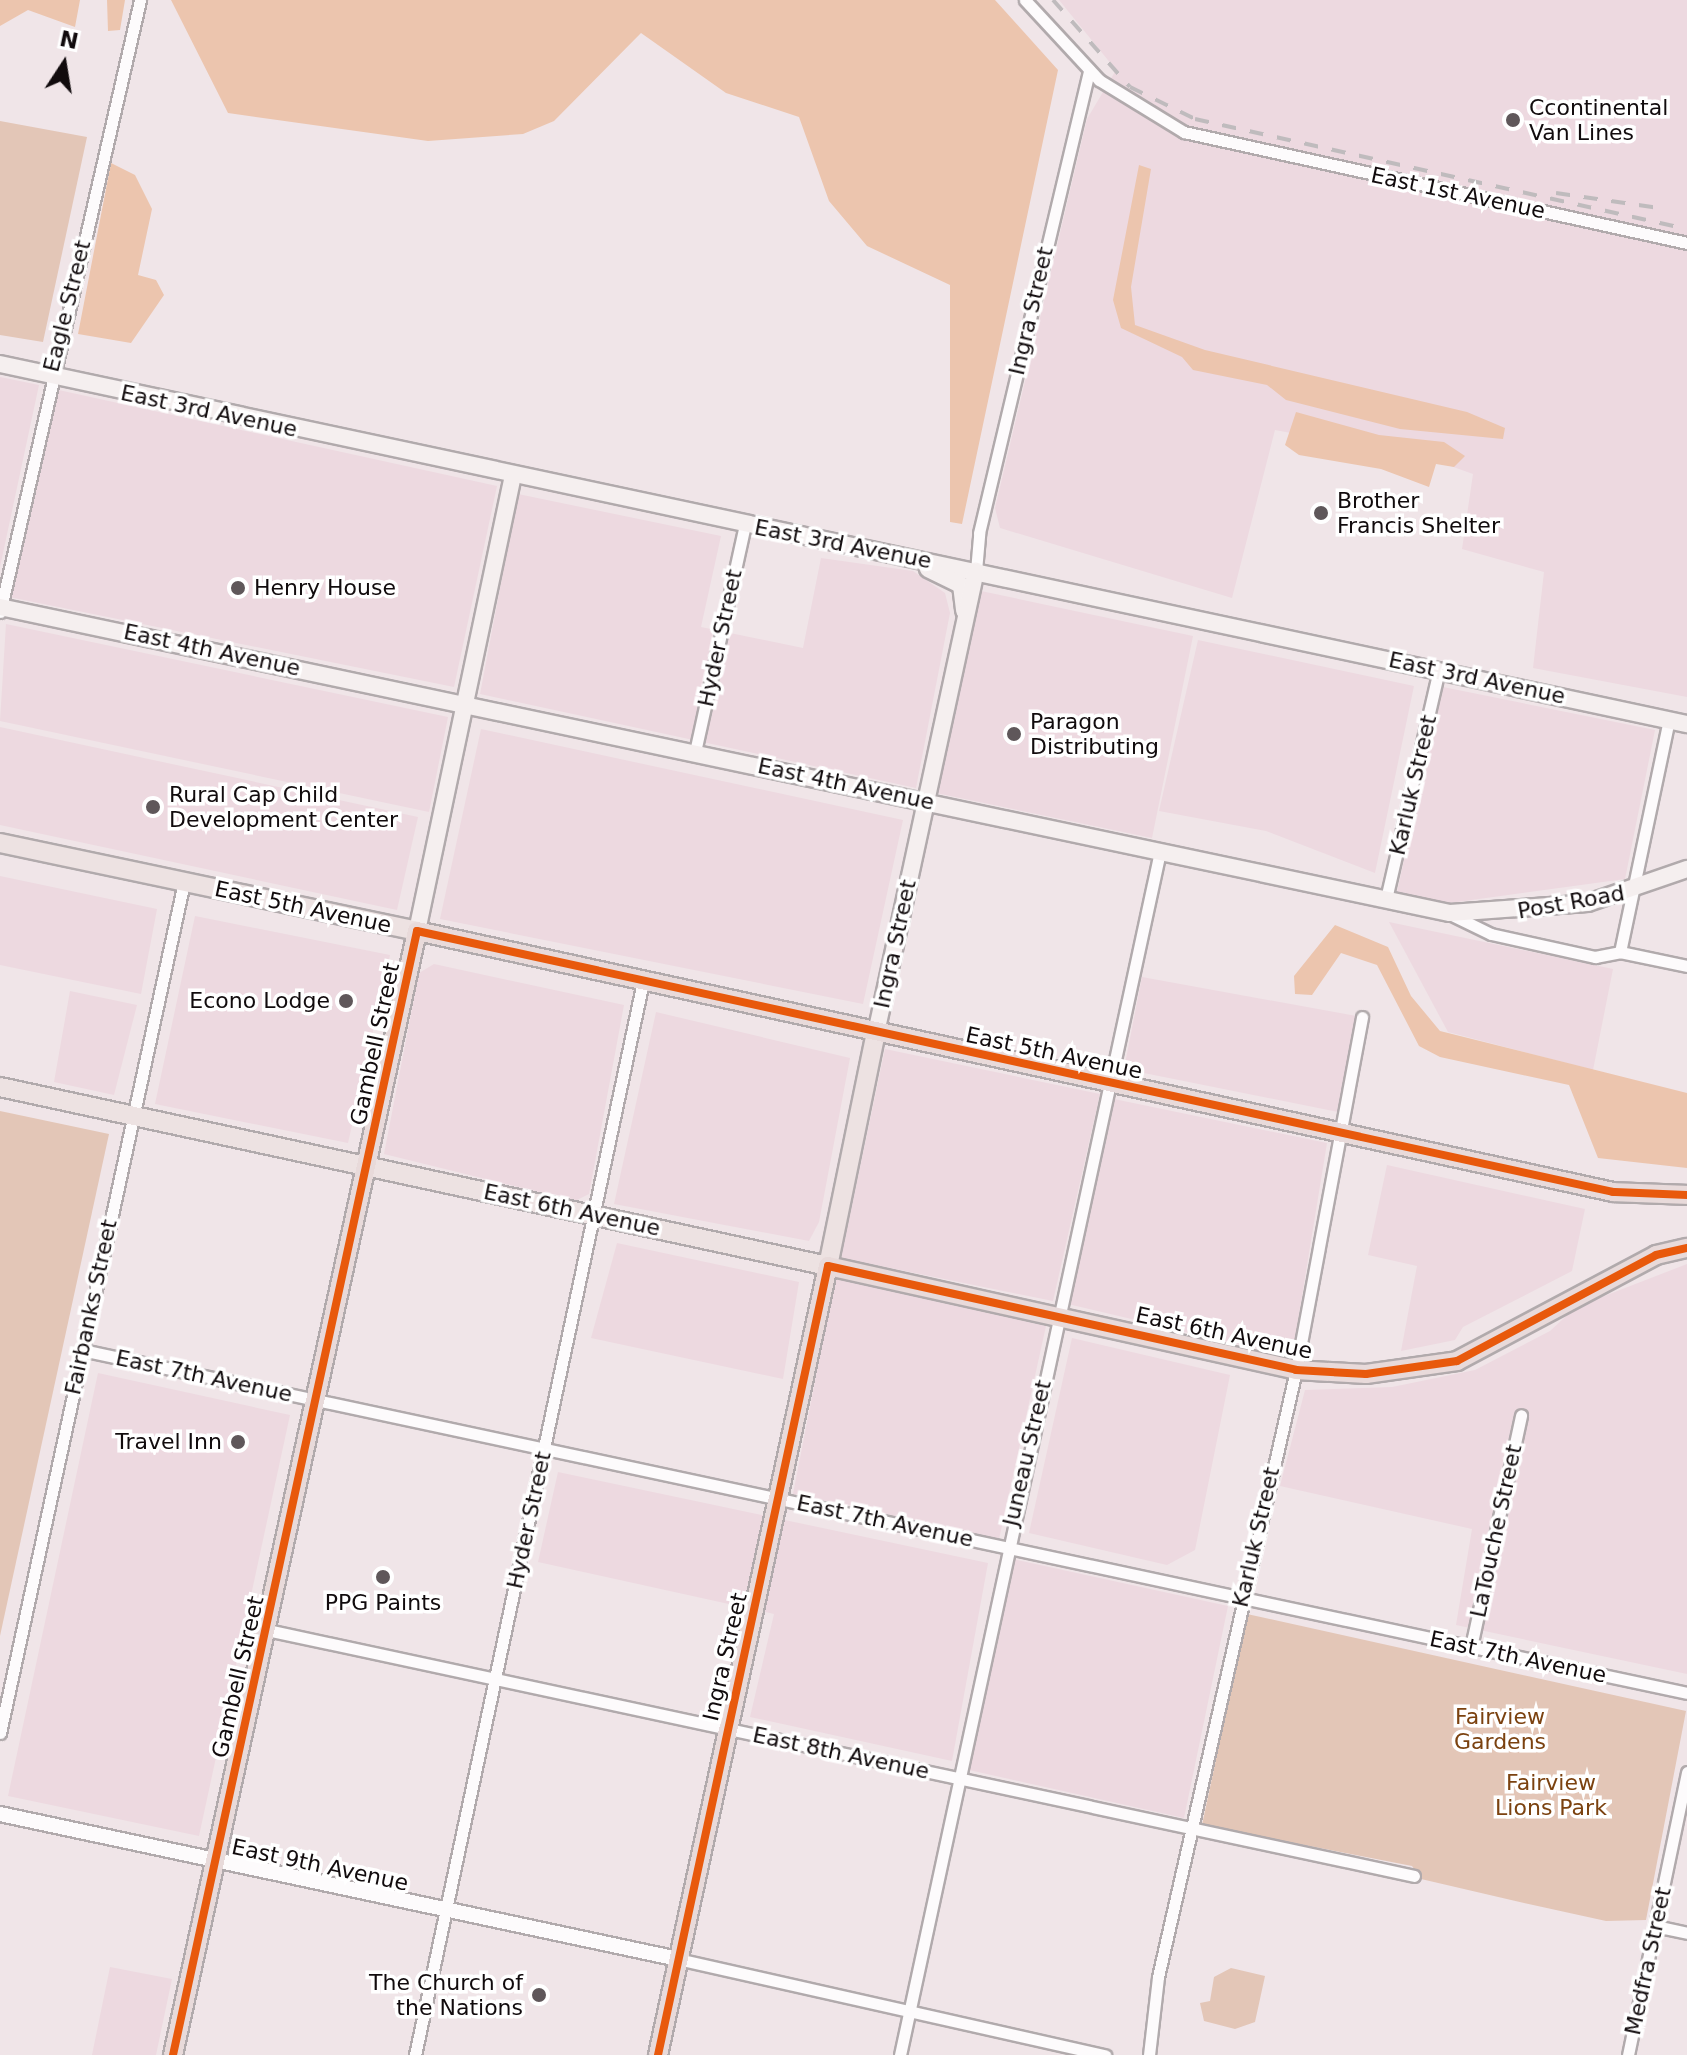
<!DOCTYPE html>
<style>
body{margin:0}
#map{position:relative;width:1687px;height:2055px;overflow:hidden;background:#f0e5e8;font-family:"DejaVu Sans",sans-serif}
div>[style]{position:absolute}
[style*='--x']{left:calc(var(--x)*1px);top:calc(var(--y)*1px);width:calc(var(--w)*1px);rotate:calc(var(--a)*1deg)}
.built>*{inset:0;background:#edd9e0}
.green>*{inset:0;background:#e3c6b7}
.forest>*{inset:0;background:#ecc5ae}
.roads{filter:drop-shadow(2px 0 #b1aaac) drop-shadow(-2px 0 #b1aaac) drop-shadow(0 2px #b1aaac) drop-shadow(0 -2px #b1aaac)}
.minor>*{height:11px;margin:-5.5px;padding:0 5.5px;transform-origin:5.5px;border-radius:5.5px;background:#fdfbfc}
.tertiary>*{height:14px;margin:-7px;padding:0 7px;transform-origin:7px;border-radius:7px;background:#fdfbfc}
.secondary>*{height:16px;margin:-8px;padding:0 8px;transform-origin:8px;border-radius:8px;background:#f5efef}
.primary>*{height:18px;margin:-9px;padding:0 9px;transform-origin:9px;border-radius:9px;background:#ede2e2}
.trunk>*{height:18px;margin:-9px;padding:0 9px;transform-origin:9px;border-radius:9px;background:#e8dada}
.rail>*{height:4px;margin-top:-2px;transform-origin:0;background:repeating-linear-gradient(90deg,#bfbbbd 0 14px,transparent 0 28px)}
.cycleway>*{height:8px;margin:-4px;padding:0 4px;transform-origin:4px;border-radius:4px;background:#e8590c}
.dots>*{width:22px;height:22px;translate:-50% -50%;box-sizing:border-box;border:4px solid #fff;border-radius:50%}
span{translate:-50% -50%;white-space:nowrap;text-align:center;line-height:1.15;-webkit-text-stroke:7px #fff;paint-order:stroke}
.poi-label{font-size:22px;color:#110b0d}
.left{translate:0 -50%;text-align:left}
.right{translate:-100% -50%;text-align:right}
.street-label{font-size:22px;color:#110b0d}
.park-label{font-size:22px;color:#7b4210}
.north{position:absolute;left:24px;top:24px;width:80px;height:80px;-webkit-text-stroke:6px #fff;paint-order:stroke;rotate:12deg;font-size:22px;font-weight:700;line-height:32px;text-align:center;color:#110b0d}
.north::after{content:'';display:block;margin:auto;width:28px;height:36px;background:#110b0d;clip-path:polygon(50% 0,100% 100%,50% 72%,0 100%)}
</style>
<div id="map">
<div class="built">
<i style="clip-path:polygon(1059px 0,1687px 0,1687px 697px,1533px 668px,1544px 572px,1462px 549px,1473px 474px,1434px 460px,1275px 430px,1232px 598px,1000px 528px,995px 508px,1087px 119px,1116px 70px)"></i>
<i style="clip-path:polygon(0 377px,39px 385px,0 567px)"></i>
<i style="clip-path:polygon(54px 389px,497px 486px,454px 687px,9px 597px)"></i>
<i style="clip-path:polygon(518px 494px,721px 536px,701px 627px,803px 648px,821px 558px,913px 571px,945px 593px,950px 613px,916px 788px,480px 694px)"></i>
<i style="clip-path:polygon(981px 591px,1193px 636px,1152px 838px,936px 793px)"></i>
<i style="clip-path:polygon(6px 624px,448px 717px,429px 812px,0 721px)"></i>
<i style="clip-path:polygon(1198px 640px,1414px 686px,1375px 873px,1266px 831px,1159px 811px)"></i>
<i style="clip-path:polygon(1443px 687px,1655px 730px,1625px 879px,1450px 903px,1397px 892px)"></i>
<i style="clip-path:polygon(0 727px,418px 817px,397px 910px,0 825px)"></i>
<i style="clip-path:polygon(481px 729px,903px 820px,863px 1004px,440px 919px)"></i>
<i style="clip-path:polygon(0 876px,157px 909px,141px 994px,0 965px)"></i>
<i style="clip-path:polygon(195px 916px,390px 955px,348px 1143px,155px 1104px)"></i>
<i style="clip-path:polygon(1389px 922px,1613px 969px,1593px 1070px,1448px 1032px)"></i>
<i style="clip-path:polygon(434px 964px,624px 1005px,589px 1194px,575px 1201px,384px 1154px,419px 973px)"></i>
<i style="clip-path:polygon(1142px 977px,1362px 1017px,1343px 1113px,1124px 1069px)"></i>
<i style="clip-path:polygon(70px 991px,137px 1005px,114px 1095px,54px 1082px)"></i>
<i style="clip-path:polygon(656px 1012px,850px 1058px,819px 1222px,809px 1241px,614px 1204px)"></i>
<i style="clip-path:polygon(885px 1049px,1100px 1094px,1053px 1301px,841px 1258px)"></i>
<i style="clip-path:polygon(1114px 1099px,1327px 1143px,1292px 1357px,1068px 1304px)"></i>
<i style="clip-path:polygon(1387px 1165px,1585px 1209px,1572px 1271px,1463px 1327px,1455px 1340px,1401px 1351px,1417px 1266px,1368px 1255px)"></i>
<i style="clip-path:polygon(617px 1243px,799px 1282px,783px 1379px,591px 1338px)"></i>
<i style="clip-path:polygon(1687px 1264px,1687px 1674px,1456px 1625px,1472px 1529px,1280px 1486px,1305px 1390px,1392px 1387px,1475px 1370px,1550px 1331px,1576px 1307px)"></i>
<i style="clip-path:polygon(835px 1279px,1046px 1326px,999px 1539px,793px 1494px)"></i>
<i style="clip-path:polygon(1072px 1338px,1230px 1375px,1195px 1550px,1167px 1565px,1029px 1533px)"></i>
<i style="clip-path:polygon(98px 1373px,290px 1415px,199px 1836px,8px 1796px)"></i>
<i style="clip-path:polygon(558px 1472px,988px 1563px,952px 1761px,750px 1717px,774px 1614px,538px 1562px)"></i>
<i style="clip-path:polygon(1013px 1559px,1228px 1606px,1184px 1818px,969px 1770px)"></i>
<i style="clip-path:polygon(110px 1967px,172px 1979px,156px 2055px,92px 2055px)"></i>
</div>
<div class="green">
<i style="clip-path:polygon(0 121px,87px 137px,43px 342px,0 335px)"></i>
<i style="clip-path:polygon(0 1111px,109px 1134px,0 1636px)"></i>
<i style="clip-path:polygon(1247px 1614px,1686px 1711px,1646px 1920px,1606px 1921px,1524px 1903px,1421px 1879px,1412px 1866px,1202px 1825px)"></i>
<i style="clip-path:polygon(1231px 1968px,1265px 1976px,1255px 2022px,1235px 2029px,1204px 2021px,1200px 2003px,1210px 2001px,1214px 1977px)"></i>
</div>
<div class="forest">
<i style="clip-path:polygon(0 0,80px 0,75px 27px,28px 10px,0 26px)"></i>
<i style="clip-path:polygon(107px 0,125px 0,120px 30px,108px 31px)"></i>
<i style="clip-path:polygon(171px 0,995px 0,1058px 70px,962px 524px,950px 522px,950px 285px,867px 246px,829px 201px,799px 117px,726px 93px,641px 33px,554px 121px,523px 134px,428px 141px,228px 113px)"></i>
<i style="clip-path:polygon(111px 163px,135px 175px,152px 209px,138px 275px,156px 280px,164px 295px,131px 343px,78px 334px)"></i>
<i style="clip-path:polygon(1139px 165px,1151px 169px,1131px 287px,1135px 325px,1205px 350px,1467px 412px,1505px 428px,1503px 439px,1400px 429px,1286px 400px,1267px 385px,1193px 370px,1182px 357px,1121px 328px,1113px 300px)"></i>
<i style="clip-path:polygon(1296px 412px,1379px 435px,1444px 442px,1465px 456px,1454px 467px,1436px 464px,1429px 487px,1381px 469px,1299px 455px,1285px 445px)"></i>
<i style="clip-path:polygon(1335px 925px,1388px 947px,1411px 996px,1440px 1031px,1687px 1093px,1687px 1168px,1598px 1158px,1569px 1085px,1440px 1057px,1419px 1046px,1377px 965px,1341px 953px,1312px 995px,1295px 994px,1294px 976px)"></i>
</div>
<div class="roads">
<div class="minor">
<i style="--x:1025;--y:0;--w:109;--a:47.2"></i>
<i style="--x:1099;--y:80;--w:100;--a:31.5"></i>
<i style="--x:1184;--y:132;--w:515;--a:12.44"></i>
<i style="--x:976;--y:571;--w:38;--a:-85"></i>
<i style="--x:979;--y:533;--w:476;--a:-76.6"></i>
<i style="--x:0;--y:612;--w:628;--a:-77.11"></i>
<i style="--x:695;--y:752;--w:232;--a:-77.6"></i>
<i style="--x:1386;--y:899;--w:235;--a:-77"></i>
<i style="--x:1452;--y:915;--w:43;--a:26"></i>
<i style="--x:1491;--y:934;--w:107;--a:12.5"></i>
<i style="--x:1595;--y:957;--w:25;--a:-11"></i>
<i style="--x:1620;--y:952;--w:68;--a:11.8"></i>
<i style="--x:1620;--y:952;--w:237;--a:-78.1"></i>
<i style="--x:82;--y:1350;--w:1641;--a:12.06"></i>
<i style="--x:267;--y:1630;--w:1173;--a:12.1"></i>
<i style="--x:1471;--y:1647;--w:237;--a:-77.8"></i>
<i style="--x:0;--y:1733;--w:871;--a:-77.8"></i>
<i style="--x:1655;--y:1926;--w:33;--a:12"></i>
<i style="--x:678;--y:1959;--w:438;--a:12.7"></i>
<i style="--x:415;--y:2055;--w:1093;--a:-78.01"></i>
<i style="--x:900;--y:2055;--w:1232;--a:-77.81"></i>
<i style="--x:1149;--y:2055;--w:79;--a:-83.4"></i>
<i style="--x:1158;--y:1977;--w:622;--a:-77.19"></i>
<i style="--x:1296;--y:1370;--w:359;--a:-79.4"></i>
<i style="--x:1628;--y:2055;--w:289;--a:-78.2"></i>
</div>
<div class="tertiary">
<i style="--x:0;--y:1814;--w:693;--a:12.07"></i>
</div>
<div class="secondary">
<i style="--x:0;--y:364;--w:1725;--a:12.05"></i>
<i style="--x:928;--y:569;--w:37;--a:26"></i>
<i style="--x:961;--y:585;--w:26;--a:83"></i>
<i style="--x:0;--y:607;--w:1482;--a:11.92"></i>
<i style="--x:1450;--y:913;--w:138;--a:-4.1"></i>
<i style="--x:1588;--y:903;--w:105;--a:-19"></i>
<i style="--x:417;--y:931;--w:464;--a:-78.1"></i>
<i style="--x:876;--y:1033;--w:473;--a:-77.8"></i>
</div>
<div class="primary">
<i style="--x:0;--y:843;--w:426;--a:11.9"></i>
<i style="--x:0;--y:1087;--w:847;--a:12.2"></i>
<i style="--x:828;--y:1266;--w:238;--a:-78.4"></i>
</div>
<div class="trunk">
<i style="--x:173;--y:2055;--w:1150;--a:-77.75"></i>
<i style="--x:417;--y:931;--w:1224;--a:12.31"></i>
<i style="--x:1613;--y:1192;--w:74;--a:2.3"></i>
<i style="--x:658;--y:2055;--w:807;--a:-77.84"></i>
<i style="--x:828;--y:1266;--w:479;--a:12.5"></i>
<i style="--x:1296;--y:1370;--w:70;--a:3.3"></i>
<i style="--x:1366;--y:1374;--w:92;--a:-8.1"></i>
<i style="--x:1457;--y:1361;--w:225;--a:-28"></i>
<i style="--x:1656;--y:1255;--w:32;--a:-13"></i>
</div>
</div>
<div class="rail">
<i style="--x:1053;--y:0;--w:116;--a:48.5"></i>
<i style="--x:1130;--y:87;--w:72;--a:26.2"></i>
<i style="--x:1195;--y:119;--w:504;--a:12.6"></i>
<i style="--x:1556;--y:193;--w:111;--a:8.3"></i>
</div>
<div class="cycleway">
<i style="--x:173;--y:2055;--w:1150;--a:-77.75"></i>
<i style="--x:417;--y:931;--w:1224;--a:12.31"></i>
<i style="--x:1613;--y:1192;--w:74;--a:2.3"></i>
<i style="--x:658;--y:2055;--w:807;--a:-77.84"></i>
<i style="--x:828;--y:1266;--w:479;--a:12.5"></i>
<i style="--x:1296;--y:1370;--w:70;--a:3.3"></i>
<i style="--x:1366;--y:1374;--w:92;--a:-8.1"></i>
<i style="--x:1457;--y:1361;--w:225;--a:-28"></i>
<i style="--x:1656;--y:1255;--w:32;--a:-13"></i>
</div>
<div class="dots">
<i style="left:1513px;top:120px;background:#5f575a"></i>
<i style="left:1321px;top:513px;background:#5f575a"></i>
<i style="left:238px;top:588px;background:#5f575a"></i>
<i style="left:1014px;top:734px;background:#5f575a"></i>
<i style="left:153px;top:807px;background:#5f575a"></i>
<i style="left:346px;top:1001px;background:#5f575a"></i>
<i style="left:238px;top:1442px;background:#5f575a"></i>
<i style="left:383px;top:1577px;background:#5f575a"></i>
<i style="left:539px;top:1995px;background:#5f575a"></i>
</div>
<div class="poi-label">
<span class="left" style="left:1529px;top:120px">Ccontinental<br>Van Lines</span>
<span class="left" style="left:1337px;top:513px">Brother<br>Francis Shelter</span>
<span class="left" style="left:254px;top:588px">Henry House</span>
<span class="left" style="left:1030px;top:734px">Paragon<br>Distributing</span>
<span class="left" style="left:169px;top:807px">Rural Cap Child<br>Development Center</span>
<span class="right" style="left:330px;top:1001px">Econo Lodge</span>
<span class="right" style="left:222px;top:1442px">Travel Inn</span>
<span style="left:383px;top:1603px">PPG Paints</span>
<span class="right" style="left:523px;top:1995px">The Church of<br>the Nations</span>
</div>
<div class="street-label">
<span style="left:1458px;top:193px;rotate:12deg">East 1st Avenue</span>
<span style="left:67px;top:306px;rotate:-76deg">Eagle Street</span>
<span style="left:1031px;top:311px;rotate:-77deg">Ingra Street</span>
<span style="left:209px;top:411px;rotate:12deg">East 3rd Avenue</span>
<span style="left:843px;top:544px;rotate:11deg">East 3rd Avenue</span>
<span style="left:720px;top:638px;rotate:-78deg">Hyder Street</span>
<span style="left:212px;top:650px;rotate:12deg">East 4th Avenue</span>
<span style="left:1477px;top:678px;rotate:12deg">East 3rd Avenue</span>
<span style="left:846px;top:784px;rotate:12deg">East 4th Avenue</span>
<span style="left:1413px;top:785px;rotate:-77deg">Karluk Street</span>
<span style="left:1571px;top:902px;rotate:-10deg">Post Road</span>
<span style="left:303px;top:907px;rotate:12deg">East 5th Avenue</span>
<span style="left:895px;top:944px;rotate:-78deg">Ingra Street</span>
<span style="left:375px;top:1044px;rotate:-78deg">Gambell Street</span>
<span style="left:1054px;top:1053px;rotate:12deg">East 5th Avenue</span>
<span style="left:572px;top:1210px;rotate:12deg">East 6th Avenue</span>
<span style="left:91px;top:1307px;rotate:-78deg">Fairbanks Street</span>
<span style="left:1224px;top:1333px;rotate:12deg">East 6th Avenue</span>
<span style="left:204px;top:1376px;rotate:12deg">East 7th Avenue</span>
<span style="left:1027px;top:1453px;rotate:-77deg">Juneau Street</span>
<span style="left:529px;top:1520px;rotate:-78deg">Hyder Street</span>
<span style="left:885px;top:1521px;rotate:12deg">East 7th Avenue</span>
<span style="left:1496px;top:1531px;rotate:-78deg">LaTouche Street</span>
<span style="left:1256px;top:1537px;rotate:-77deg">Karluk Street</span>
<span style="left:725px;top:1657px;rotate:-77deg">Ingra Street</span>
<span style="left:1518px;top:1657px;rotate:12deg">East 7th Avenue</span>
<span style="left:238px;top:1677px;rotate:-77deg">Gambell Street</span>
<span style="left:841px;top:1753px;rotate:12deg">East 8th Avenue</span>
<span style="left:320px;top:1865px;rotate:12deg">East 9th Avenue</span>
<span style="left:1648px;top:1961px;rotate:-78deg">Medfra Street</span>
</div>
<div class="park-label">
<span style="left:1500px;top:1729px">Fairview<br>Gardens</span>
<span style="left:1551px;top:1795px">Fairview<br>Lions Park</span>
</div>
<div class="north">N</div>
</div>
